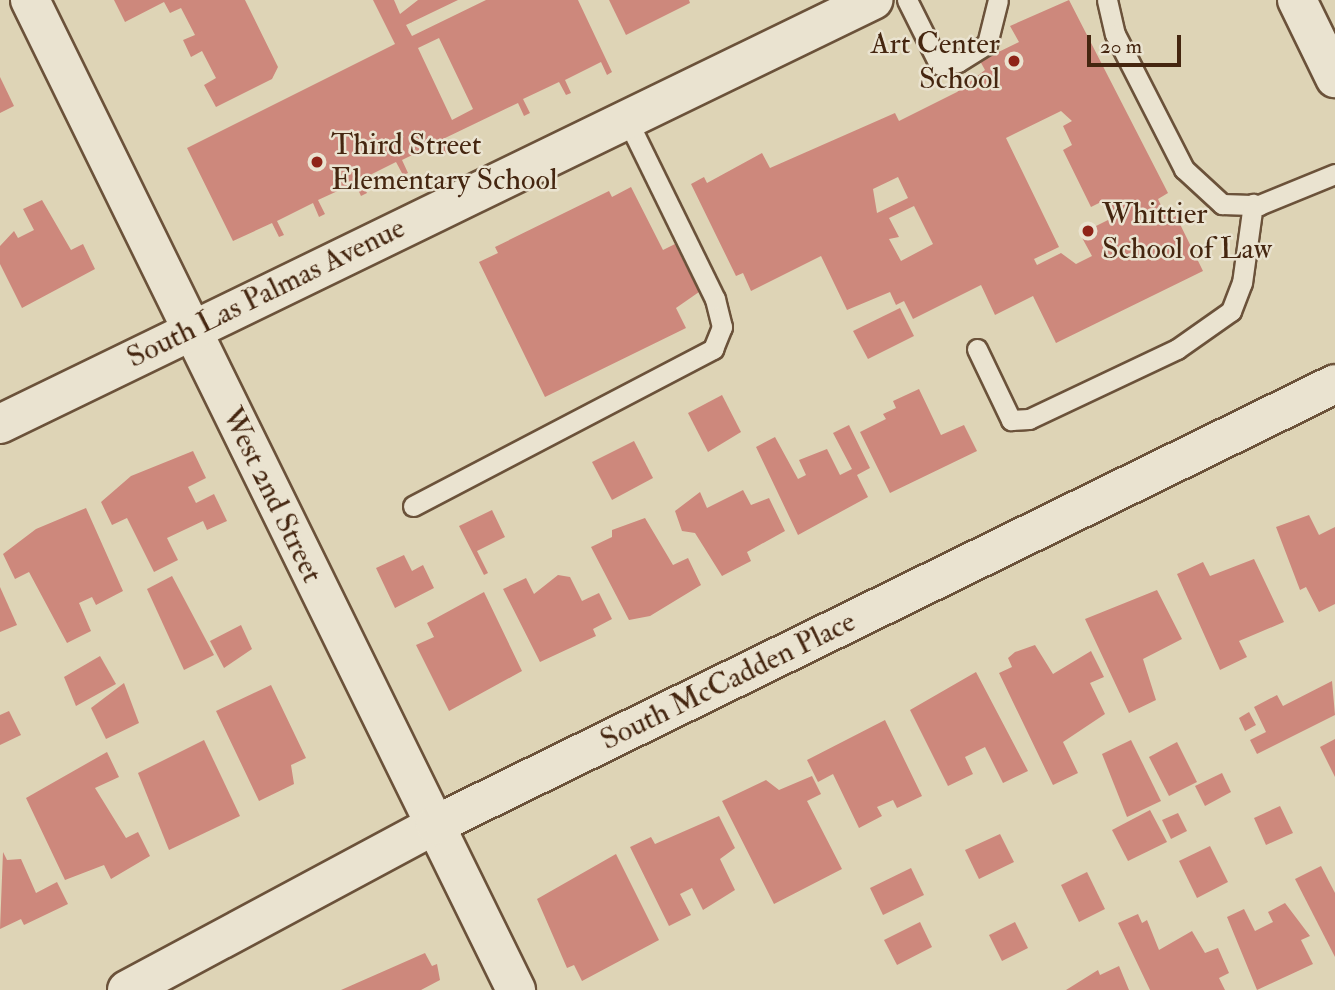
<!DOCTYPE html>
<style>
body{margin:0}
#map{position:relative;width:1335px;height:990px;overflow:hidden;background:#ded4b6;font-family:"IM FELL Double Pica",serif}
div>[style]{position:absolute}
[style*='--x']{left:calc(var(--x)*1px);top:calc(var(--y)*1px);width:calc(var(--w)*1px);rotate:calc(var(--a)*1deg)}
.building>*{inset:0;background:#cd887c}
.roads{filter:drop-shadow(2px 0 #6b523a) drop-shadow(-2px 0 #6b523a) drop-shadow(0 2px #6b523a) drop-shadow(0 -2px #6b523a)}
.lane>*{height:19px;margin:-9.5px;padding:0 9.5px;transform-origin:9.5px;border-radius:9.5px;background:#eae3d0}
.street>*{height:38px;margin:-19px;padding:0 19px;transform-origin:19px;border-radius:19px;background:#eae3d0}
.secondary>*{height:38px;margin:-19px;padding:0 19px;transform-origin:19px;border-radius:19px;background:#eae3d0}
.dots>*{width:19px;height:19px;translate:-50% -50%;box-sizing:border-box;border:4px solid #eae3d0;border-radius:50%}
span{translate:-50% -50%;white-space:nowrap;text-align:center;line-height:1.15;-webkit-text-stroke:5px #eae3d0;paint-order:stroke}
.poi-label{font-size:30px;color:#452610}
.right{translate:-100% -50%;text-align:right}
.left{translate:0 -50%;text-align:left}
.street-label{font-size:30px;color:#452610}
.scale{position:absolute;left:1087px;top:35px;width:94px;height:32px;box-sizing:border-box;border:4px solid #452610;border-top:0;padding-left:9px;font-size:21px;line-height:24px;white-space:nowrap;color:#452610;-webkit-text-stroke:5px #eae3d0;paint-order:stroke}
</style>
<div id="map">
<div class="building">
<i style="clip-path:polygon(114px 0,245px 0,278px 67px,272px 79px,216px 107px,204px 85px,216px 78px,202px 51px,191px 57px,183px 40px,195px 35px,181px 8px,170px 13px,164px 2px,125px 22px)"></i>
<i style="clip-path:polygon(evenodd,373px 0,394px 0,400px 14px,418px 0,458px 0,406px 25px,412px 36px,486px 0,578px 0,612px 72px,607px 75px,601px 62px,565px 80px,571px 93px,566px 95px,559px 82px,523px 99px,530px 113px,524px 116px,518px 103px,443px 139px,449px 152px,443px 155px,437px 143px,402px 160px,408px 173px,403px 175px,396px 162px,360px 180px,367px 193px,361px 196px,355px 183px,318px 200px,325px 214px,319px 217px,313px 203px,277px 221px,284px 235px,279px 237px,272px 223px,233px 241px,187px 148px,395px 44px,373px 0,439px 38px,473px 109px,452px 120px,418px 48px,439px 38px)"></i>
<i style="clip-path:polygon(609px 0,689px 0,690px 3px,626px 35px)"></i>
<i style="clip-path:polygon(evenodd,1069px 0,1168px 193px,1158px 199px,1168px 220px,1176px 216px,1203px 271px,1056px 343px,1033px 296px,995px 315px,981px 285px,913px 319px,904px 301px,896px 305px,890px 292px,847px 310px,821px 256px,751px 291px,743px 273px,736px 276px,691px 184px,704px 177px,707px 183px,762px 153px,770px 168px,895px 113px,899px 121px,957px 92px,985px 70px,980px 61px,1019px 42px,1010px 26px,1069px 0,1061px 111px,1072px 121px,1063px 126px,1072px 145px,1063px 150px,1091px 207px,1105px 200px,1114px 217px,1080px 234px,1092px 256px,1076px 264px,1061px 253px,1037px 265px,1034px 259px,1059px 247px,1006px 138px,1061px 111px,1069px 0,898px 177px,908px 198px,877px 213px,873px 189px,898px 177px,1069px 0,914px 206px,933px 244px,901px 261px,889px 239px,899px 237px,889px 218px,914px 206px)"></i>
<i style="clip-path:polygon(0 77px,14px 106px,0 113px)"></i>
<i style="clip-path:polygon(631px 187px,663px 250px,675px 244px,699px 292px,676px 308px,686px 328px,545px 397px,479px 262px,498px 253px,495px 247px,609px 191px,612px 197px)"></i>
<i style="clip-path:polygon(42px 200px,71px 250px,83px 244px,95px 269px,22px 308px,0 264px,0 246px,14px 231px,18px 238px,34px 230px,23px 209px)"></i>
<i style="clip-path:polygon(900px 308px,914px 336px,868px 359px,853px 331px)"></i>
<i style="clip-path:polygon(919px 389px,941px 435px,964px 425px,977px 451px,890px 493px,860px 432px,886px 419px,883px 414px,896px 408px,893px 401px)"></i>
<i style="clip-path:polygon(722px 395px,741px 432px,708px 452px,688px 413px)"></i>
<i style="clip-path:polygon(849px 425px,870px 468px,857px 475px,868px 497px,798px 535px,756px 447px,775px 437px,798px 479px,806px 475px,799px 460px,827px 449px,840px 475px,852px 469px,833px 433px)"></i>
<i style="clip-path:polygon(634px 441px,653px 478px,612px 500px,592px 462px)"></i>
<i style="clip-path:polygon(193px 451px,206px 478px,188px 487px,196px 503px,214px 494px,227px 521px,207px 530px,203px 521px,167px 538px,178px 560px,154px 572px,127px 518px,112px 525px,101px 502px,131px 476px)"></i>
<i style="clip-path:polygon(743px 490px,751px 505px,769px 498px,785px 531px,747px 552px,751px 561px,722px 576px,695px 533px,682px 531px,675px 511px,700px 492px,707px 508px)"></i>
<i style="clip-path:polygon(86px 508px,123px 591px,96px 605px,92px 597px,79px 603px,91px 631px,67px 643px,29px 572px,15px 579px,3px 554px,36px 529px)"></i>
<i style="clip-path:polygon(492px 510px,505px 537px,477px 551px,488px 573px,484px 575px,459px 526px)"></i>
<i style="clip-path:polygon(1309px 515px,1319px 535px,1335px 527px,1335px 604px,1319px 612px,1306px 587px,1300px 590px,1276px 527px)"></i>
<i style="clip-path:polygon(645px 518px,673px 565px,688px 558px,701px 585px,650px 616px,629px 620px,591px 547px,612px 537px,612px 530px)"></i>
<i style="clip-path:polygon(404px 555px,412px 571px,423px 565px,434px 588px,395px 608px,376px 568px)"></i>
<i style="clip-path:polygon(1254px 559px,1284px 622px,1239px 641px,1247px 657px,1220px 670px,1177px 574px,1203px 562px,1210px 576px)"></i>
<i style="clip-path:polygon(558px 575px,570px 577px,582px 601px,599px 593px,612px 619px,593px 629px,596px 636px,540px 662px,503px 589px,526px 578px,534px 594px)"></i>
<i style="clip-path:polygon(172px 576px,214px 655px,184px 670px,147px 589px)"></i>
<i style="clip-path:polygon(0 587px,17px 625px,0 632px)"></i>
<i style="clip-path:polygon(1157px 590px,1182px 639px,1143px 659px,1156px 700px,1129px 713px,1085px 619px)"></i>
<i style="clip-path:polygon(484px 592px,522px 671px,449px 711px,416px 645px,434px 637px,427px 623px)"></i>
<i style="clip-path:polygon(241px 625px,252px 649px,224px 668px,210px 641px)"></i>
<i style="clip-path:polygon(1035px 645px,1053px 674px,1091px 651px,1104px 677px,1090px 683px,1105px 714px,1063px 742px,1078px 773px,1053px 785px,999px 673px,1012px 667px,1008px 658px,1015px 652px)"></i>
<i style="clip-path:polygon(100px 656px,116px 684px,76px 706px,64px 677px)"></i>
<i style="clip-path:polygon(976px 672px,1028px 771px,1003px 783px,985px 747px,965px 757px,973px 774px,948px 786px,910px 710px)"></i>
<i style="clip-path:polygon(1332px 681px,1335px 715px,1257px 754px,1250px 740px,1266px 732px,1254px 707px,1277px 695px,1283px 706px)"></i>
<i style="clip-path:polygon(124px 683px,139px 723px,106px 739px,91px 708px)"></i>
<i style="clip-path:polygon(271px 685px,306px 758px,291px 765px,294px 784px,259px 801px,216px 711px)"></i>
<i style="clip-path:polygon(9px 711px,21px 735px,0 745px,0 715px)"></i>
<i style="clip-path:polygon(1249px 712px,1256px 725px,1245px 731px,1239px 718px)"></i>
<i style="clip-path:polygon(885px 720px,922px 796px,897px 808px,893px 800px,877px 807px,882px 816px,859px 828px,833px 774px,818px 782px,807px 760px)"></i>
<i style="clip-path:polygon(1335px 739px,1335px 777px,1320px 747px)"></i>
<i style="clip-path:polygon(204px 740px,240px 816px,169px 850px,138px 773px)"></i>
<i style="clip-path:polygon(1131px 740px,1161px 801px,1127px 817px,1102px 754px)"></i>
<i style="clip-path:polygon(1177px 742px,1197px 782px,1169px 796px,1149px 757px)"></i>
<i style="clip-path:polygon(107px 752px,119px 777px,95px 788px,126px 838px,138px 832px,150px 856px,111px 879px,104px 865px,65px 880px,26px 798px)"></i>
<i style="clip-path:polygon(1222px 773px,1231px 792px,1205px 806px,1195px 786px)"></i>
<i style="clip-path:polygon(812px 776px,821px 794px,807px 801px,842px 869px,774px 904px,722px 801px,766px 780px,779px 790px)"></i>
<i style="clip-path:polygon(1280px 806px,1293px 833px,1266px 845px,1254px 818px)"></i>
<i style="clip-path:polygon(1150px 810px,1167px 842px,1128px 861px,1112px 830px)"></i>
<i style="clip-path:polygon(1178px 813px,1187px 831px,1171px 839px,1162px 820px)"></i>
<i style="clip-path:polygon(719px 816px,735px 848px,720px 859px,735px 890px,703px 910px,692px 888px,680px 894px,691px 915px,669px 926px,630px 847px,651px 837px,655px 844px)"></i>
<i style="clip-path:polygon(1000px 834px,1014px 862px,979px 879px,965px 850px)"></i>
<i style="clip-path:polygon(1210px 846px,1228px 882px,1197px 898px,1179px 861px)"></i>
<i style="clip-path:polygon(3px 852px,7px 860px,21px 859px,36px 893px,57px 882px,68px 904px,24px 925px,21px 919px,0 929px)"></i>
<i style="clip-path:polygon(616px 854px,659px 940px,582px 981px,574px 965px,567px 968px,537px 899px)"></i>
<i style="clip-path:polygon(1321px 866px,1335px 893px,1335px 957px,1295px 879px)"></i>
<i style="clip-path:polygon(911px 868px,924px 895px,883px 915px,870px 888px)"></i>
<i style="clip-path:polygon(1087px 872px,1105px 909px,1079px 922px,1061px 885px)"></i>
<i style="clip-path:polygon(1285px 903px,1310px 936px,1301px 940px,1313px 964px,1257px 990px,1227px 917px,1244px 909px,1255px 931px,1273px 922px,1268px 912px)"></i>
<i style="clip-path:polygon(1138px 914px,1142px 923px,1147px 920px,1159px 950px,1192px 931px,1205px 953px,1218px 948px,1229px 973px,1219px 978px,1225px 990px,1150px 990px,1118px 923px)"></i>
<i style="clip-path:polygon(920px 922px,932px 947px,897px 965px,884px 940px)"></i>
<i style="clip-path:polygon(1015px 922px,1028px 948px,1002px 961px,989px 935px)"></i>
<i style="clip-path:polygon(425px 953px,432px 966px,437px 964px,440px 980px,421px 990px,341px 990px)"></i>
<i style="clip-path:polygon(1119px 966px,1129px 990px,1066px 990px,1098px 970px,1100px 975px)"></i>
</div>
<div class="roads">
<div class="lane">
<i style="--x:907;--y:0;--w:72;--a:63.4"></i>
<i style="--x:939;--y:64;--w:19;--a:-6"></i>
<i style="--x:958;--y:62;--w:34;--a:-32"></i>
<i style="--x:987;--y:44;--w:45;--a:-76"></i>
<i style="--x:1107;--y:0;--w:35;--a:77"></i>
<i style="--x:1115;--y:34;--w:152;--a:62.9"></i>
<i style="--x:1184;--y:169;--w:52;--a:42.6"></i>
<i style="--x:1222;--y:204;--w:37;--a:2"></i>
<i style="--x:1259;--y:205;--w:82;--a:-22.2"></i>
<i style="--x:977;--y:349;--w:79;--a:64.4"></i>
<i style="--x:1011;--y:420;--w:18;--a:-3"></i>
<i style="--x:1029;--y:419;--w:164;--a:-25.3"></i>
<i style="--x:1177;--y:349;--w:66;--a:-35.1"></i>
<i style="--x:1231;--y:311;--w:30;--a:-69"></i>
<i style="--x:1242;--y:283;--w:80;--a:-82.1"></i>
<i style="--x:413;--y:506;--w:339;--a:-27.6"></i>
<i style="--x:713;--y:349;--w:24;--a:-68"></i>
<i style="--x:722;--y:327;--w:29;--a:-104"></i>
<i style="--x:715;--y:299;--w:200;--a:-116.1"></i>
</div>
<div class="street">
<i style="--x:30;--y:0;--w:1103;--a:63.85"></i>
<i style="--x:0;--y:424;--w:971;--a:-25.9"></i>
<i style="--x:127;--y:990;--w:349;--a:-28.2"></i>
<i style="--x:435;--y:825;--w:1002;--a:-26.1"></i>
</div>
<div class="secondary">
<i style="--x:1297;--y:0;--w:87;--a:64"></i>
</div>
</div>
<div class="dots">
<i style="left:1014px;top:61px;background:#8f2418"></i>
<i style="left:317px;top:162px;background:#8f2418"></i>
<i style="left:1088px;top:231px;background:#8f2418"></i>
</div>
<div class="poi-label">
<span class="right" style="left:1000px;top:61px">Art Center<br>School</span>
<span class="left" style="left:331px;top:162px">Third Street<br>Elementary School</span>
<span class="left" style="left:1102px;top:231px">Whittier<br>School of Law</span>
</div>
<div class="street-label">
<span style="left:266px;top:293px;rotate:-26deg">South Las Palmas Avenue</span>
<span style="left:272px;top:495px;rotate:64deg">West 2nd Street</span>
<span style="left:728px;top:681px;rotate:-26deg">South McCadden Place</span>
</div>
<div class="scale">20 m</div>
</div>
